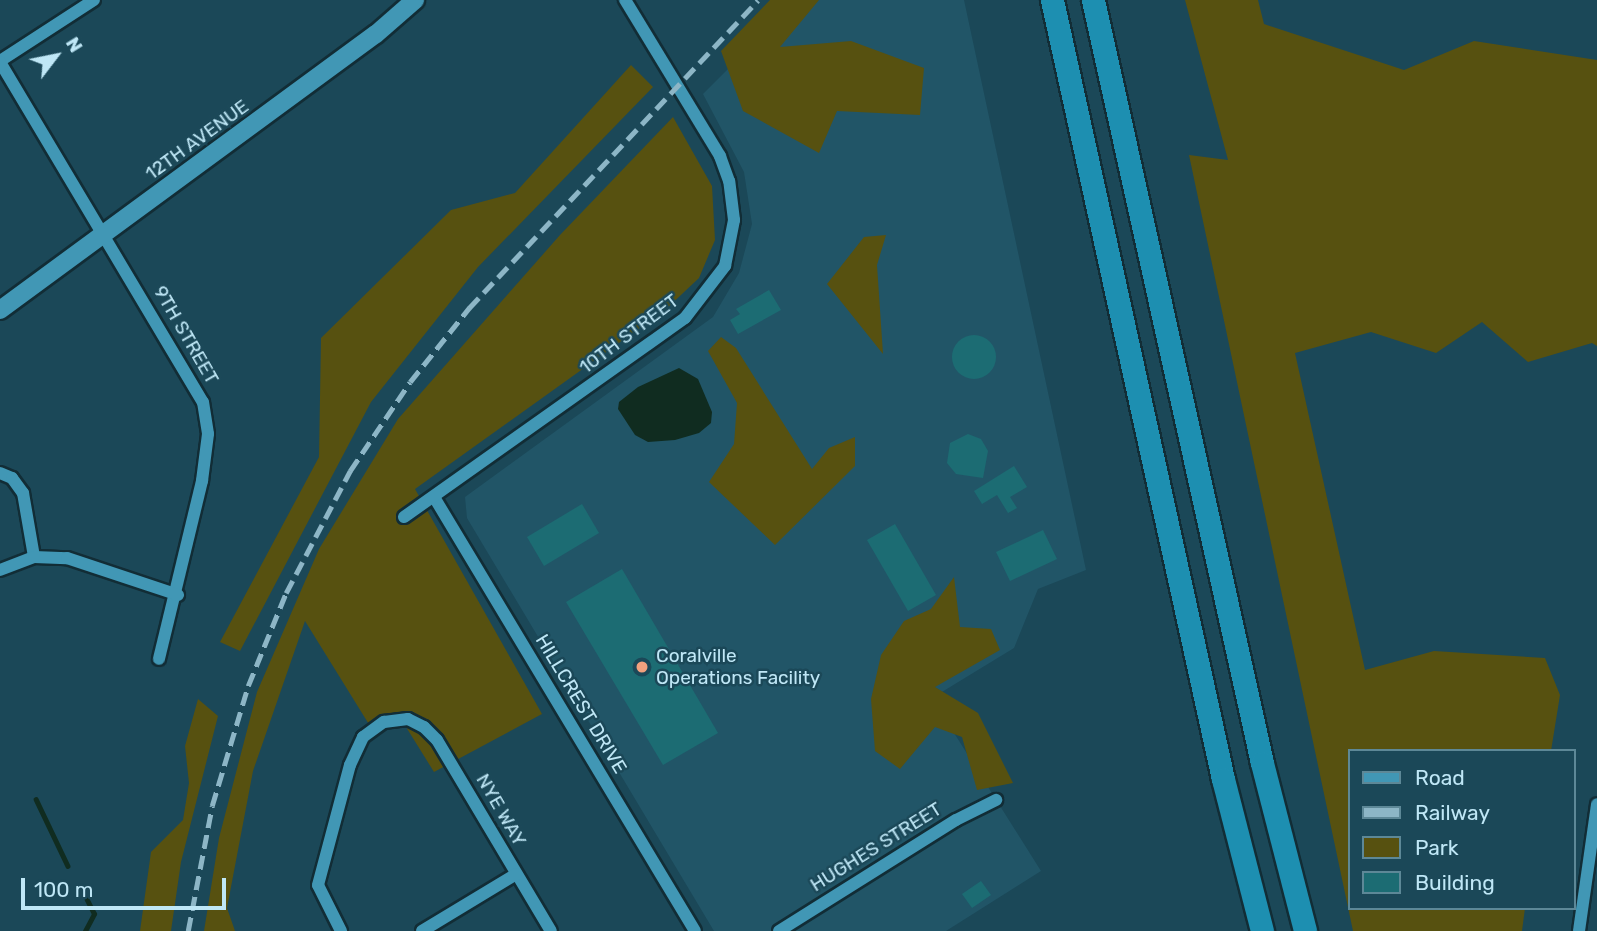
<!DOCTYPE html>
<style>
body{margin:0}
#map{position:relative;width:1597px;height:931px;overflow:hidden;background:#1b4858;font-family:Rubik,sans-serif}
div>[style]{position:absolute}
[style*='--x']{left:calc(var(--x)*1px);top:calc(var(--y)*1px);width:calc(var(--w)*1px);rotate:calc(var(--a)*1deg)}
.built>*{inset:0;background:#215567}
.green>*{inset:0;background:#575110}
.water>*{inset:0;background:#102c20}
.stream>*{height:4.5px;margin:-2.25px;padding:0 2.25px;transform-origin:2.25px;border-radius:2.25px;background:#102c20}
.building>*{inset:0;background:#1c6c73}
.round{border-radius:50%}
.roads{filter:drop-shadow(2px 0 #122d36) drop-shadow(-2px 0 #122d36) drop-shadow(0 2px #122d36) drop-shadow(0 -2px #122d36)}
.minor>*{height:12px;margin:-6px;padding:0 6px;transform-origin:6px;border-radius:6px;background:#4197b5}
.secondary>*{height:18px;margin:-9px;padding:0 9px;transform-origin:9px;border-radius:9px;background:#4197b5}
.motorway>*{height:23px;margin:-11.5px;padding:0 11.5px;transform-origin:11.5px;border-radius:11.5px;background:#1d8fb1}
.rail>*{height:4.5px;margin-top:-2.25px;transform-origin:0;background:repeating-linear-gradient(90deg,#8db6c6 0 14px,transparent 0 21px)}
.dots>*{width:19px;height:19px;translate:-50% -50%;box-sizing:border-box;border:4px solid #1b4858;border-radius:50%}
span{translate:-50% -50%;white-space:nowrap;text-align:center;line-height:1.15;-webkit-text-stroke:5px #1b4858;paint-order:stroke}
.street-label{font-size:19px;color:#bfe7f6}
.poi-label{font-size:19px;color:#bfe7f6}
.left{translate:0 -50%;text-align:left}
.legend{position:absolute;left:1348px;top:749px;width:228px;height:161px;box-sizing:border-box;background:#1b4858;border:2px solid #5d8897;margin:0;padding:9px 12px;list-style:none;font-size:21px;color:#bfe7f6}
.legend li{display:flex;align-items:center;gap:14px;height:35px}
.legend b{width:35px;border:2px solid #5d8897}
.north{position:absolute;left:21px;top:21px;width:70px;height:70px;-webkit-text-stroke:5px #1b4858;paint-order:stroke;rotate:58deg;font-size:19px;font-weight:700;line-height:28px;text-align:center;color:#bfe7f6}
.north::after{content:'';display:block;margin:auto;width:24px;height:32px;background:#bfe7f6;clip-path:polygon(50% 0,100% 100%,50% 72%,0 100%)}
.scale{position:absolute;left:21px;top:878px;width:205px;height:32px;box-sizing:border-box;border:4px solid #bfe7f6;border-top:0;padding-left:9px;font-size:21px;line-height:24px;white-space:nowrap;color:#bfe7f6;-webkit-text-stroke:5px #1b4858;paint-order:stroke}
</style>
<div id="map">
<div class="built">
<i style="clip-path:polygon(797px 0,964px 0,1086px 570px,1038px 589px,1014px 648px,932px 698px,1041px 871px,946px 931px,714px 931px,467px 518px,465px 497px,713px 317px,739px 273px,752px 224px,744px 172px,703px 94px)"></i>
</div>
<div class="green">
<i style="clip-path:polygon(770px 0,819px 0,780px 47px,851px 41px,924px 68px,920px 115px,837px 111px,819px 153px,743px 111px,721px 51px)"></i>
<i style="clip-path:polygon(1185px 0,1258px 0,1264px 24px,1404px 70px,1474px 41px,1597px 60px,1597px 346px,1592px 343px,1528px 362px,1482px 322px,1436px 353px,1371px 332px,1295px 353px,1365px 670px,1434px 651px,1545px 658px,1560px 695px,1551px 751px,1350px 751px,1350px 908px,1525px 908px,1522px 931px,1353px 931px,1189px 155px,1228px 160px)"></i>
<i style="clip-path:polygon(631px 65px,653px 87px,478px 267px,371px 402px,240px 651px,220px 642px,319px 457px,321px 338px,451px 210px,515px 193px)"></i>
<i style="clip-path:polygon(673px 117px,712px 186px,715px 240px,699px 278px,665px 310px,415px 489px,542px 714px,434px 772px,406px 727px,370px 726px,305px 621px,253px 771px,227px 908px,235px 931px,204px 931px,219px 838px,257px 692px,319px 549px,398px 419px,560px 235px)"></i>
<i style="clip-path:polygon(886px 235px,877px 265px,883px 354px,827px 284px,864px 237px)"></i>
<i style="clip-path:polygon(721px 337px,736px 348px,812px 469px,829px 448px,855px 437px,855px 466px,775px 545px,709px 482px,734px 444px,737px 403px,708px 351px)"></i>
<i style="clip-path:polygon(954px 577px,960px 627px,991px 629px,1000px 650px,935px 687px,978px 713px,1013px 783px,977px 790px,962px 737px,935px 727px,900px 769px,875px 751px,871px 699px,881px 655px,904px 621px,931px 609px)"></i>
<i style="clip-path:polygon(198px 699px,218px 716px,181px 862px,171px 931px,140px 931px,151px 852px,183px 820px,189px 783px,185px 746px)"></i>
</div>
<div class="water">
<i style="clip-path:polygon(679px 368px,698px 379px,712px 412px,711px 423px,699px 433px,675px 440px,648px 442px,635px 435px,618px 409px,619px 402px,638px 387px)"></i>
</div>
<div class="stream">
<i style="--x:36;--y:799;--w:74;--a:64.5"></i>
<i style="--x:85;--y:931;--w:19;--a:-62"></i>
<i style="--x:94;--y:914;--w:16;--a:-117"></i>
</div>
<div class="building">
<i style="clip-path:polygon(769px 290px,781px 310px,738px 334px,730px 320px,740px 314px,736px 309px)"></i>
<i class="round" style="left:952px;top:335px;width:44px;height:44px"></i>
<i style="clip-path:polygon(968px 434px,981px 439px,988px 451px,983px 478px,956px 474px,947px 463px,950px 443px)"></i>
<i style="clip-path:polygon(1014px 466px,1027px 487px,1010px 497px,1017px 508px,1008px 513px,997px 495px,982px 504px,974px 491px)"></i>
<i style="clip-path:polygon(582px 504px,599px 533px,544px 566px,527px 537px)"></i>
<i style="clip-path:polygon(895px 524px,936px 595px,908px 611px,867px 540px)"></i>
<i style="clip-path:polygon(1043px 530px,1057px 559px,1010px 581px,996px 552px)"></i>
<i style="clip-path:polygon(622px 569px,718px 733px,663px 765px,566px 602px)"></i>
<i style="clip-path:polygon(981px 881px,991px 895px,972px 908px,962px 894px)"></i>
</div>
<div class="roads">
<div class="minor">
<i style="--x:0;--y:61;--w:112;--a:-33"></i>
<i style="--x:0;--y:62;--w:396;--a:59.2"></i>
<i style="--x:203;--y:402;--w:32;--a:81"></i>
<i style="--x:208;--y:434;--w:47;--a:97.3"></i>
<i style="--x:202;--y:481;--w:183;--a:103.6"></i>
<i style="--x:0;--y:473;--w:13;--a:23"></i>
<i style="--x:12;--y:478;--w:19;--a:54"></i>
<i style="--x:23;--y:493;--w:65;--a:80.2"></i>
<i style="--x:434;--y:497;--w:506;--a:58.98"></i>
<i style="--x:404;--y:517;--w:344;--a:-35.3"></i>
<i style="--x:685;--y:318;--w:66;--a:-52.4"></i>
<i style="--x:725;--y:266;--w:47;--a:-78.9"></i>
<i style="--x:734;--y:220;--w:39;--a:-97"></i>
<i style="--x:729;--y:181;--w:27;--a:-110"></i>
<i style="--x:720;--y:156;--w:183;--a:-121.3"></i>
<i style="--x:0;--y:570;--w:36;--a:-21"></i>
<i style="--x:34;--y:557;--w:33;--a:2"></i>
<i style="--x:67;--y:558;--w:117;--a:18.4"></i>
<i style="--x:341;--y:931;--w:51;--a:-116.6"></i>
<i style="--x:318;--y:885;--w:124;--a:-75.1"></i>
<i style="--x:350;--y:765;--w:31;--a:-65"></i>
<i style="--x:363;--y:737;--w:26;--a:-36"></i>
<i style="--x:384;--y:722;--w:24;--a:-7"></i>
<i style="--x:408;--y:719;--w:18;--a:27"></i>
<i style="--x:424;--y:727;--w:18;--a:45"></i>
<i style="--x:437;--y:740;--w:222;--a:59.2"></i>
<i style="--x:422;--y:931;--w:110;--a:-31.2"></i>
<i style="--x:779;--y:931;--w:209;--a:-32.1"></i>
<i style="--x:956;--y:820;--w:45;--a:-26.6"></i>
<i style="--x:1579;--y:931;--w:128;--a:-81.9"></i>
</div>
<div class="secondary">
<i style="--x:0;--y:310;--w:466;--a:-36.3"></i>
<i style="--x:376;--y:34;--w:52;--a:-41.1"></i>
</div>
<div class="motorway">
<i style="--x:1052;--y:0;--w:798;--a:77.62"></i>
<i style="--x:1223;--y:779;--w:157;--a:75.6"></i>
<i style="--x:1093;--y:0;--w:781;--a:77.51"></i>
<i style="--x:1262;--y:763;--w:173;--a:75.6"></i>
</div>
</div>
<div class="rail">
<i style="--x:188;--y:931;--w:127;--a:-79.1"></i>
<i style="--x:212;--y:806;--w:125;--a:-73.3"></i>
<i style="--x:248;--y:686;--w:100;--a:-67.8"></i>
<i style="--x:286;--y:593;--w:138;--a:-62.3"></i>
<i style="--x:350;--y:471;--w:107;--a:-56"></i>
<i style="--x:410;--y:382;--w:95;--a:-51.4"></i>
<i style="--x:469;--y:308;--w:422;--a:-46.8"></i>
</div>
<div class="dots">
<i style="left:642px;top:667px;background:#f2a17e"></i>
</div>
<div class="street-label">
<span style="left:197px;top:140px;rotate:-36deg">12TH AVENUE</span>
<span style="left:629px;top:334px;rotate:-37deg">10TH STREET</span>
<span style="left:186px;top:335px;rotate:60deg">9TH STREET</span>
<span style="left:581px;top:704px;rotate:59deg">HILLCREST DRIVE</span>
<span style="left:501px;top:810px;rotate:60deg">NYE WAY</span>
<span style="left:876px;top:847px;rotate:-32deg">HUGHES STREET</span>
</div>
<div class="poi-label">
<span class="left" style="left:656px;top:667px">Coralville<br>Operations Facility</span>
</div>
<ul class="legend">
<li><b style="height:9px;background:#4197b5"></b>Road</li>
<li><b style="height:9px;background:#8db6c6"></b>Railway</li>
<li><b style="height:19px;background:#575110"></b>Park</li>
<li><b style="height:19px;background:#1c6c73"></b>Building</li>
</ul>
<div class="north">N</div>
<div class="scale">100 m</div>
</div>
